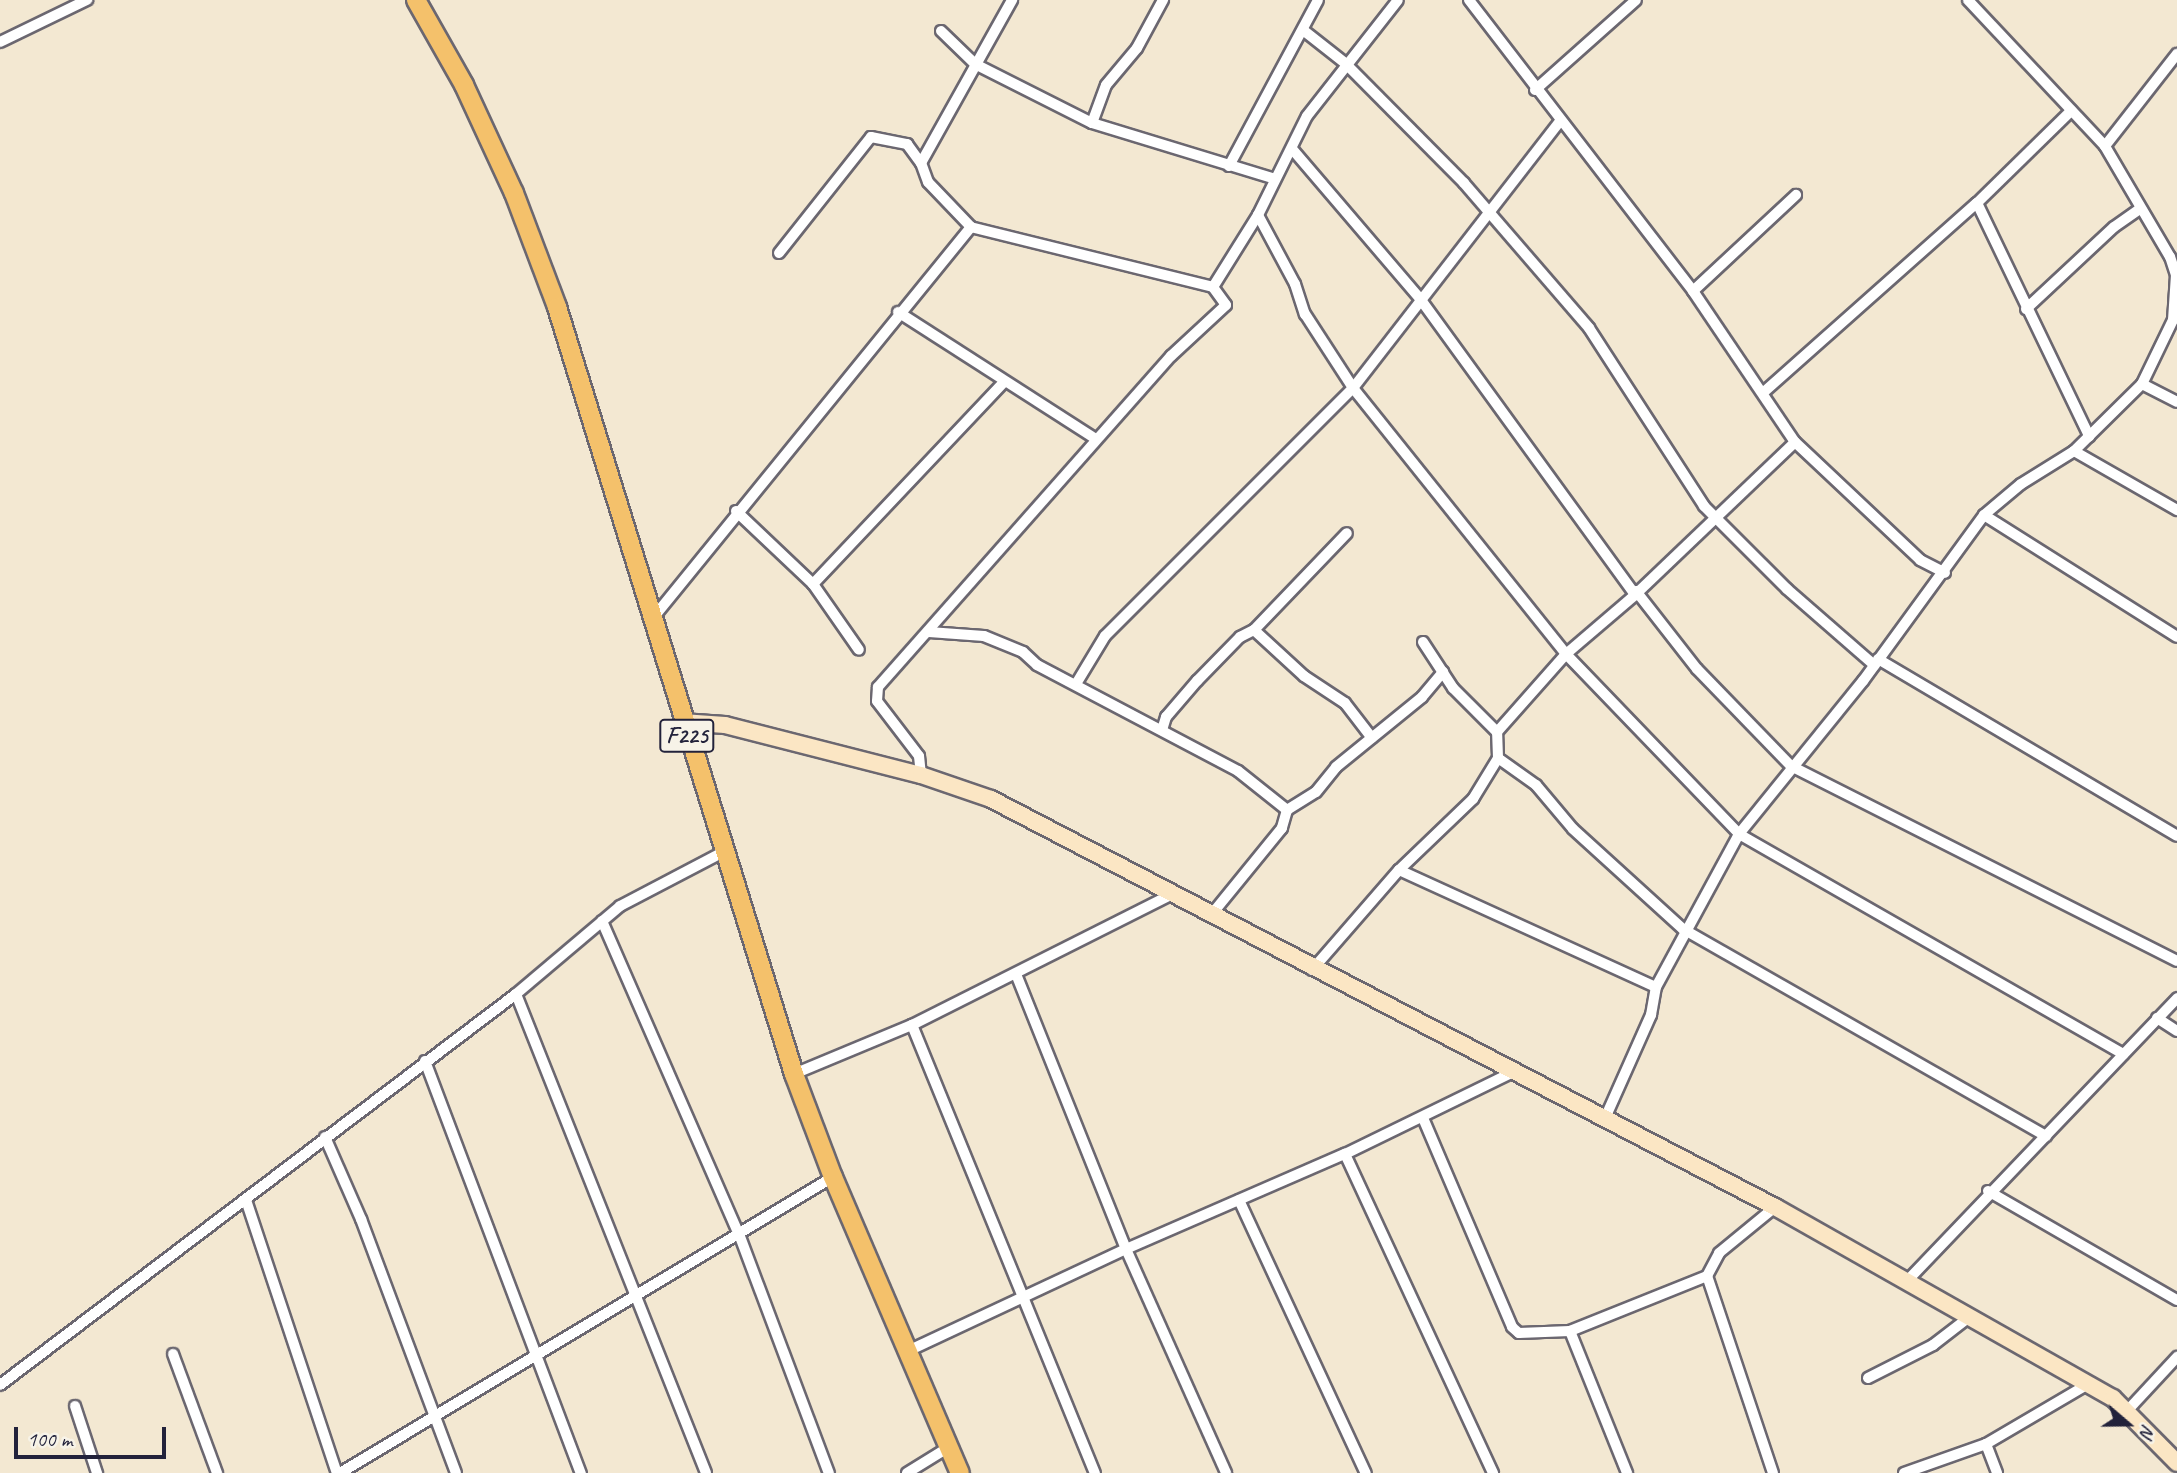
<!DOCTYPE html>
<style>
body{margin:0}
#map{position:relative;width:2177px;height:1473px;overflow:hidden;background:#f3e8d2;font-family:Caveat,sans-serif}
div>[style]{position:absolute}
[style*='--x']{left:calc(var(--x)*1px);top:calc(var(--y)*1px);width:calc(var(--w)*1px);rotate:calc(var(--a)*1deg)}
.roads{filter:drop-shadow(2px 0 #6b6770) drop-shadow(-2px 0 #6b6770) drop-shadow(0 2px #6b6770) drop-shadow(0 -2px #6b6770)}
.street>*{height:10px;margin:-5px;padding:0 5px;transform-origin:5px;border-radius:5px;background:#fff}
.secondary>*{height:16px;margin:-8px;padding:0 8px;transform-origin:8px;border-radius:8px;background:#fbe6c4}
.primary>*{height:18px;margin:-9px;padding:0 9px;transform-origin:9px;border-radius:9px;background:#f4c16b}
span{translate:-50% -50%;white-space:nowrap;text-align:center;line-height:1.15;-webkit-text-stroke:6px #f7f3e8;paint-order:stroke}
.shield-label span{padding:2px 5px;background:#f7f3e8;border:2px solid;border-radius:5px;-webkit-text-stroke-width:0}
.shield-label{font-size:23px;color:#22223b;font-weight:700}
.north{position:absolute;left:2093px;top:1389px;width:70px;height:70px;-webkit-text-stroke:5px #f7f3e8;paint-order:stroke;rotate:110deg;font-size:19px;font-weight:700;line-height:28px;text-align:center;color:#22223b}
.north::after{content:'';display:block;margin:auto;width:24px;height:32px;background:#22223b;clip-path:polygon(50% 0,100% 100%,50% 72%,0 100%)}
.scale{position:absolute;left:14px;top:1427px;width:152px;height:32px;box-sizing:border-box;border:4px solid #22223b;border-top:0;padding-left:9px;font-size:21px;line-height:24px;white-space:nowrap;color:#22223b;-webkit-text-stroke:5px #f7f3e8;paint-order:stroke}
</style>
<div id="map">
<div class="roads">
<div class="street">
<i style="--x:1469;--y:0;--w:367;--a:52.4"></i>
<i style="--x:1693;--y:291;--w:182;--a:56"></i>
<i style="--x:1795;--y:442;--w:172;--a:43.3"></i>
<i style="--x:1920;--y:560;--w:28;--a:27"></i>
<i style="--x:1303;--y:30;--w:53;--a:38.2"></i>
<i style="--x:1345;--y:63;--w:169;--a:45.2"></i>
<i style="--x:1464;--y:183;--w:191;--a:49.2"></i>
<i style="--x:1589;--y:328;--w:212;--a:57.1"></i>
<i style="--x:1704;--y:506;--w:117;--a:45"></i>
<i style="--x:1787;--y:589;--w:116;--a:41.1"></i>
<i style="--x:941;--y:31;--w:47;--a:44.1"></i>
<i style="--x:975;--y:64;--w:131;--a:26.8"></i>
<i style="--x:1092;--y:123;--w:191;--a:17"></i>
<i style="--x:0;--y:42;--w:97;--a:-25.8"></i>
<i style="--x:1535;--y:90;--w:135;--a:-41.7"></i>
<i style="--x:1092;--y:123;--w:40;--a:-69.8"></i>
<i style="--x:1106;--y:85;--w:48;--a:-50"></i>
<i style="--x:1137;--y:48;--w:55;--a:-61.6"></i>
<i style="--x:2105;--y:146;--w:117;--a:-52"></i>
<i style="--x:1293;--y:150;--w:197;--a:49.5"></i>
<i style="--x:1421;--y:300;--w:364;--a:54"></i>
<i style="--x:1229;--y:166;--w:188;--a:-61.8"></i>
<i style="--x:1977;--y:203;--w:259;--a:64.3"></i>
<i style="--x:1258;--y:215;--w:78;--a:61.8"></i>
<i style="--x:1295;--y:284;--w:32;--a:72"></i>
<i style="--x:1305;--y:314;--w:88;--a:57"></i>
<i style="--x:1353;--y:388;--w:341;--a:51.3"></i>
<i style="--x:1566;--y:654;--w:250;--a:46.1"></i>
<i style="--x:1739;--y:834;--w:443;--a:29.8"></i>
<i style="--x:779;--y:253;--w:148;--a:-51.6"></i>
<i style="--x:871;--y:137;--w:37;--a:11"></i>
<i style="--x:907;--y:144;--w:24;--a:54"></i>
<i style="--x:1213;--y:287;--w:85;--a:-58"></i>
<i style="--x:1258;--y:215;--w:110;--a:-63.7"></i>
<i style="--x:1307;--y:116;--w:147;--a:-51.9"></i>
<i style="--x:1693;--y:291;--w:141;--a:-43"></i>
<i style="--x:2026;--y:309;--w:120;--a:-43"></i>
<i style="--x:2114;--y:227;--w:32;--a:-35"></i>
<i style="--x:898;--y:312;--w:235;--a:32.7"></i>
<i style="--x:2142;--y:384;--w:39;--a:27"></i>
<i style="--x:1765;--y:391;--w:283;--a:-41.6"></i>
<i style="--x:1977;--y:203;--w:132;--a:-44.4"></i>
<i style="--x:2074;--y:451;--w:119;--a:29.8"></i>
<i style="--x:736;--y:511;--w:106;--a:43.5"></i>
<i style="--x:813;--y:584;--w:80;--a:55.1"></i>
<i style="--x:1984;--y:515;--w:228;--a:32.3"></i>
<i style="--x:813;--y:584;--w:279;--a:-46.6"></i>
<i style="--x:1636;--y:591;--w:99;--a:52"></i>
<i style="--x:1697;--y:669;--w:135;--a:45.9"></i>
<i style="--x:1791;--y:766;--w:432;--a:26.8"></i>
<i style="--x:653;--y:618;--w:504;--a:-50.88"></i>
<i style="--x:1254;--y:630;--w:68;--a:42.6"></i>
<i style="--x:1304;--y:676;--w:49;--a:33.4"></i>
<i style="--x:1345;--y:703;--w:44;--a:52.4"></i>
<i style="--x:929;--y:632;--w:55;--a:4.2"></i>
<i style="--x:984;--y:636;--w:42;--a:22.3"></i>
<i style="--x:1023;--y:652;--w:19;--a:43"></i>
<i style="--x:1037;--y:665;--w:227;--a:27.8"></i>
<i style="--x:1238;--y:771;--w:63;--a:38.5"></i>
<i style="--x:1287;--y:810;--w:19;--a:106"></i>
<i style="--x:1282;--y:828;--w:112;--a:129.2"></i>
<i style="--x:1423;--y:642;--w:55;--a:56.9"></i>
<i style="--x:1453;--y:688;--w:62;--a:45"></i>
<i style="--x:1878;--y:659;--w:347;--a:30.6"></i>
<i style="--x:1076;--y:684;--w:56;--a:-58.9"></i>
<i style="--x:1105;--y:636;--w:351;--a:-45"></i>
<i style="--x:1353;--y:388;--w:338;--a:-52.2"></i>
<i style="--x:1162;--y:730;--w:14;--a:-73"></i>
<i style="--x:1166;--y:717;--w:48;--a:-49.3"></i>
<i style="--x:1197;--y:681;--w:62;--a:-45.7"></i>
<i style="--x:1240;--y:637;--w:16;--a:-27"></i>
<i style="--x:1254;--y:630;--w:134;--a:-46.2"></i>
<i style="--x:1498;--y:758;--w:47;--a:35.4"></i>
<i style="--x:1536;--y:785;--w:57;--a:49.9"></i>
<i style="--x:1573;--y:829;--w:149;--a:42.3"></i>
<i style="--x:1683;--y:929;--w:418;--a:29.7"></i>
<i style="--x:921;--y:775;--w:19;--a:-96"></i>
<i style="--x:919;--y:756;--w:69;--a:-127.4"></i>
<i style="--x:877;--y:701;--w:14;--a:-86"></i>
<i style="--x:878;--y:687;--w:442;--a:-48.5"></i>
<i style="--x:1171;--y:356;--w:75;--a:-42.8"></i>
<i style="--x:1226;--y:305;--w:22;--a:-126"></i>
<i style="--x:1213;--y:287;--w:249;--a:-166.1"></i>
<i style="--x:971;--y:227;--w:62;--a:-133.7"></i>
<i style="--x:928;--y:182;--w:20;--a:-110"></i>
<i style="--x:921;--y:163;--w:187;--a:-60.8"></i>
<i style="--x:1287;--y:810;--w:34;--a:-32"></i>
<i style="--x:1316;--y:792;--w:32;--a:-51"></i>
<i style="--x:1336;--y:767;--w:111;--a:-39.1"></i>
<i style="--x:1422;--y:697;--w:33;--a:-50"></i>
<i style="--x:1399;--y:870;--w:282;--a:24.5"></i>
<i style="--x:602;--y:921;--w:342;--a:66.4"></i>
<i style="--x:739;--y:1234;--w:255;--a:69.4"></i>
<i style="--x:1312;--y:970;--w:133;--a:-49"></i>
<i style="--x:1399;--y:870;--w:103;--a:-43.8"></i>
<i style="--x:1473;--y:799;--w:48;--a:-58.6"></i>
<i style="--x:1498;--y:758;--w:26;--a:-92"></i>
<i style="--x:1497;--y:732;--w:104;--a:-48.5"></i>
<i style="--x:1566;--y:654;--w:91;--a:-40.5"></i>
<i style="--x:1635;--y:595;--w:221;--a:-43.7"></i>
<i style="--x:1016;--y:974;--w:296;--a:68.2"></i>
<i style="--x:1126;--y:1249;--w:245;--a:65.9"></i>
<i style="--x:516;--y:994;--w:515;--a:68.36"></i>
<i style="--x:2157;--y:1018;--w:24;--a:33"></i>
<i style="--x:912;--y:1025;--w:484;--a:67.8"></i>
<i style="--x:425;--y:1061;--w:441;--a:69.3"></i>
<i style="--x:794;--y:1074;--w:128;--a:-22.6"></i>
<i style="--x:912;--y:1025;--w:291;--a:-26.7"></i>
<i style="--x:1606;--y:1116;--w:111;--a:-66"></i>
<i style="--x:1651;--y:1015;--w:28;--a:-80"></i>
<i style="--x:1656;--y:987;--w:174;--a:-61.5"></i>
<i style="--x:1739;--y:834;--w:197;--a:-51"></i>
<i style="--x:1863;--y:681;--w:205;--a:-53.9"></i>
<i style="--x:1984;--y:515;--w:48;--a:-40"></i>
<i style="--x:2021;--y:484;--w:62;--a:-31.9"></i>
<i style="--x:2074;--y:451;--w:95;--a:-44.6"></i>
<i style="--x:2142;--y:384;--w:71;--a:-64.2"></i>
<i style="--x:2173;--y:320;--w:45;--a:-86.2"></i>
<i style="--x:2176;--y:275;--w:19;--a:-108"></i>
<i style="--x:2170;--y:257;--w:129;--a:-120.4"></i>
<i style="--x:2105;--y:146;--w:200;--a:-133.2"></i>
<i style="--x:1423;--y:1118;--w:227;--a:66.9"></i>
<i style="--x:1512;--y:1327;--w:9;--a:41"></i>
<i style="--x:1519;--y:1333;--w:51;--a:-2.2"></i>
<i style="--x:1570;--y:1331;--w:148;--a:-21.9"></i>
<i style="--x:325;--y:1137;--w:90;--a:66.3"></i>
<i style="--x:361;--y:1219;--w:271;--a:69.5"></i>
<i style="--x:1345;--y:1154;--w:352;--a:65.1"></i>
<i style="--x:1988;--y:1191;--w:218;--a:30"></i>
<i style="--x:246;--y:1200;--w:288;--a:71.6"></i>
<i style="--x:1239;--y:1200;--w:301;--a:65.1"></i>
<i style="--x:1906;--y:1282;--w:393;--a:-46.3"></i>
<i style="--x:1570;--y:1331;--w:153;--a:68.1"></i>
<i style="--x:910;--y:1350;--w:238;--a:-25.1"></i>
<i style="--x:1126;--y:1249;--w:239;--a:-23.5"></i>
<i style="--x:1345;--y:1154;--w:189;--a:-26"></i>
<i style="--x:173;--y:1354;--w:127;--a:69.7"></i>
<i style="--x:1868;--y:1378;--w:73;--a:-26.9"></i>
<i style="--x:1933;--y:1345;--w:44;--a:-37.6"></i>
<i style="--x:0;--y:1385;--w:647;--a:-37.15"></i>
<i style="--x:516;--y:994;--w:136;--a:-40.2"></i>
<i style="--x:620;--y:906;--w:119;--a:-27.6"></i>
<i style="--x:75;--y:1406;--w:71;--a:71.8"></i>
<i style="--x:2127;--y:1411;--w:74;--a:-47.2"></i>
<i style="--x:1986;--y:1444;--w:31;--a:69"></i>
<i style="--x:340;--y:1473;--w:575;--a:-30.98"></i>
<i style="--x:907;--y:1473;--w:49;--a:-31.8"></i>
<i style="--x:1773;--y:1473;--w:208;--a:-108.5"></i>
<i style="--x:1707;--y:1276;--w:26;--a:-62"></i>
<i style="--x:1719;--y:1253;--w:72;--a:-39.4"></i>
<i style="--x:1904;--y:1473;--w:87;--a:-19.5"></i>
<i style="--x:1986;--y:1444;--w:121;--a:-30.4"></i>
</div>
<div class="secondary">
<i style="--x:682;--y:722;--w:43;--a:4"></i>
<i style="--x:725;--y:725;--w:202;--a:14.3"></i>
<i style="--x:921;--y:775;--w:74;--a:18.9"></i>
<i style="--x:991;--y:799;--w:884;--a:27.49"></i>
<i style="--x:1775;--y:1207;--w:388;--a:29.5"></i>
<i style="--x:2113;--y:1398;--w:91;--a:45.4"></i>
</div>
<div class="primary">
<i style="--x:416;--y:0;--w:98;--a:60.5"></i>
<i style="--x:464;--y:85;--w:119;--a:65.2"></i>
<i style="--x:514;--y:193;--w:122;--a:69.3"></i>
<i style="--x:557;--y:307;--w:803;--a:72.83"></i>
<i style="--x:794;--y:1074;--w:110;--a:69.3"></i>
<i style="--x:833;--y:1177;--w:322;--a:66.8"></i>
</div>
</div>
<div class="shield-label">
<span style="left:687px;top:736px">F225</span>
</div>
<div class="north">N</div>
<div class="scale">100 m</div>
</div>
